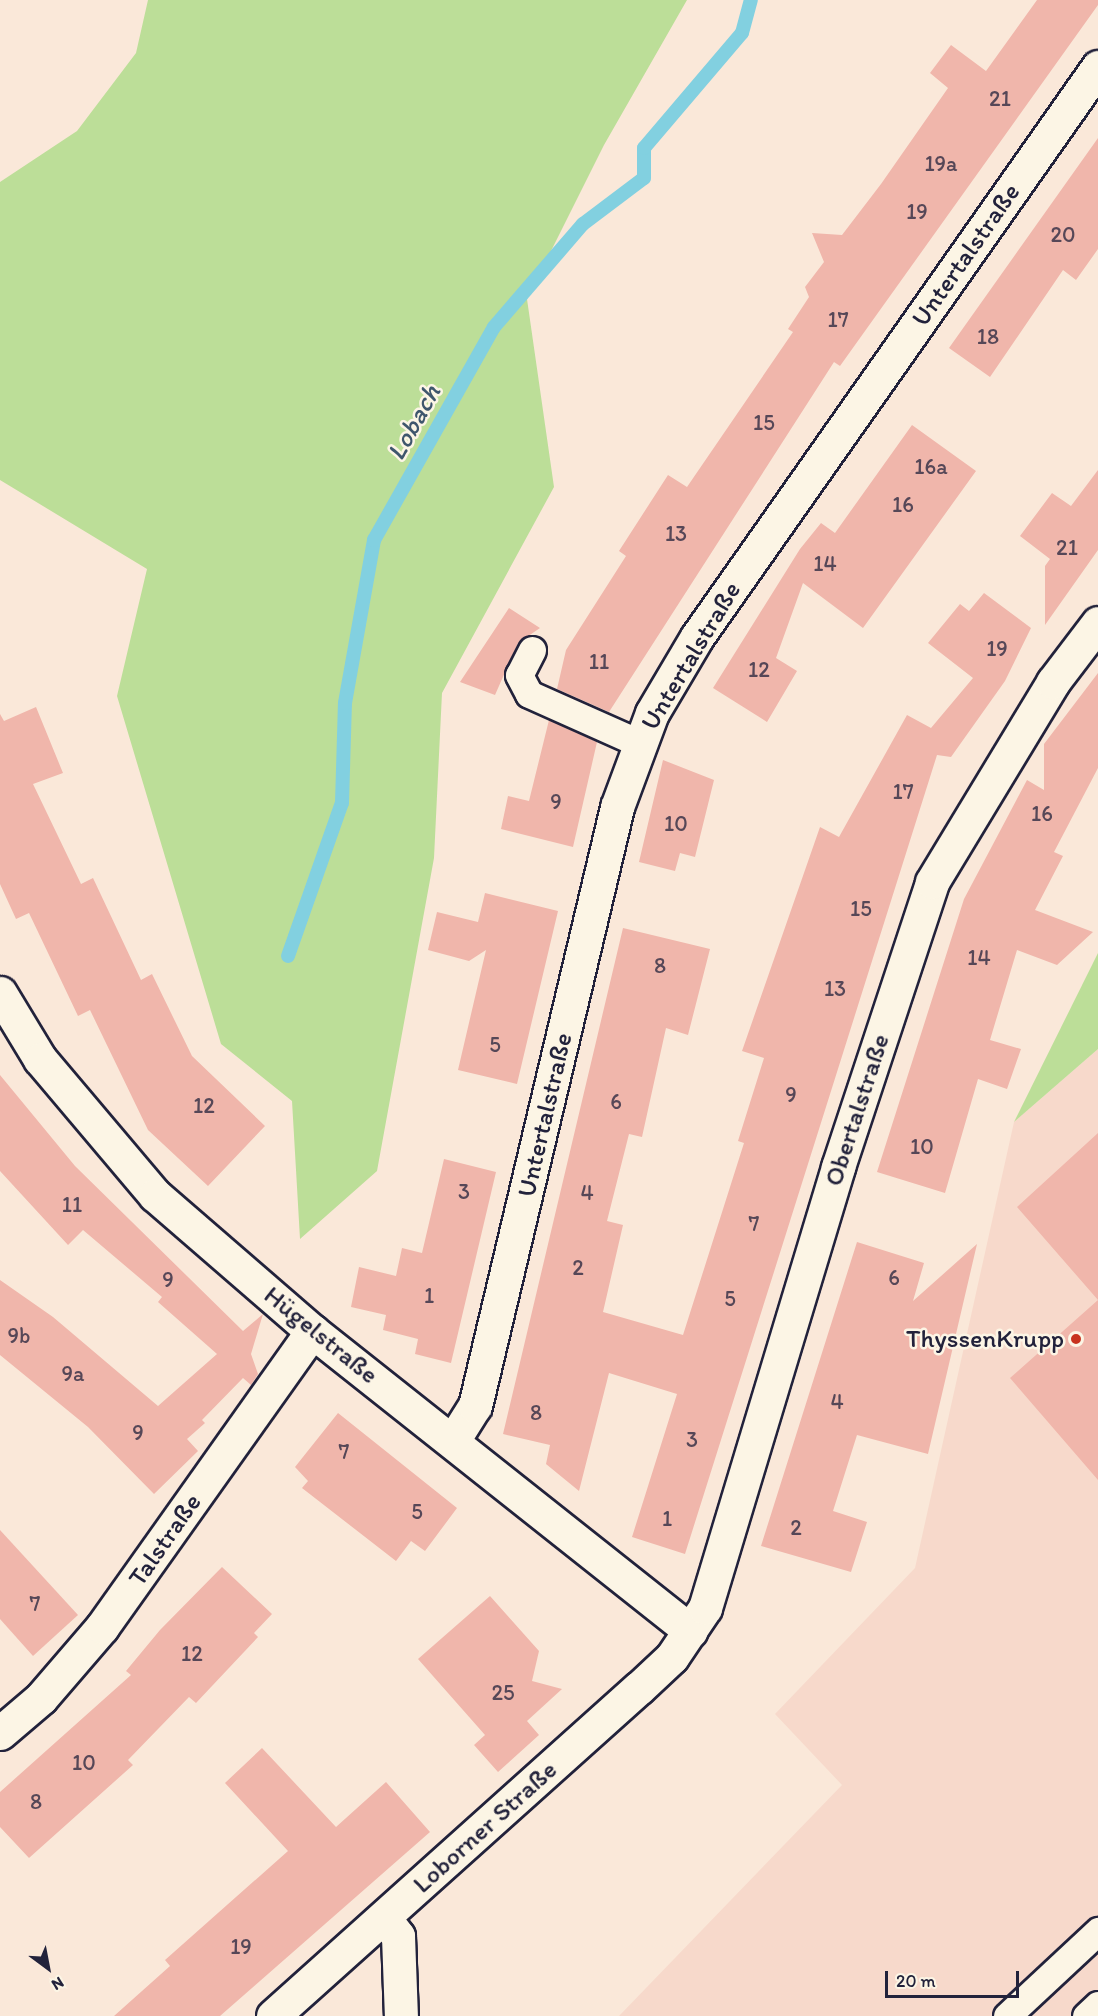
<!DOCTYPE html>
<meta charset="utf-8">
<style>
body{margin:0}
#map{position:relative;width:1098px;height:2016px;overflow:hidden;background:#fae8d9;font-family:Itim,sans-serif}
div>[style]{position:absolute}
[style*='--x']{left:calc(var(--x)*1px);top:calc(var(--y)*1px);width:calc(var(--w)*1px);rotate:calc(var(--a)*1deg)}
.built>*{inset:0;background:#f7d9cb}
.green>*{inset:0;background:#bcde98}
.stream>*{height:14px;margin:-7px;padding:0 7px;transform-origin:7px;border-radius:7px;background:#82d0e0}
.building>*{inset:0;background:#f0b6ab}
.roads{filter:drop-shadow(2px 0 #22223b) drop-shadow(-2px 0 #22223b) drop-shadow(0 2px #22223b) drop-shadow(0 -2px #22223b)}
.lane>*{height:27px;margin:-13.5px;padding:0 13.5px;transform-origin:13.5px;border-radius:13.5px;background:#fcf5e5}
.street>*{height:33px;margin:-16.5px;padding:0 16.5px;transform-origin:16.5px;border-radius:16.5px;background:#fcf5e5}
.dots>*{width:16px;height:16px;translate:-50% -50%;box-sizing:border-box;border:3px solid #fcf5e5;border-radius:50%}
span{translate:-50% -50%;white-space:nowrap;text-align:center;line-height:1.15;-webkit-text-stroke:5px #fcf5e5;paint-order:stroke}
.number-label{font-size:22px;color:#564757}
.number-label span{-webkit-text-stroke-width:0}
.street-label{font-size:26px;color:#22223b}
.poi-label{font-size:26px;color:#22223b}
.right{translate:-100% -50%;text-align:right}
.water-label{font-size:27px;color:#3f566d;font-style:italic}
.north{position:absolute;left:18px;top:1938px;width:60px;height:60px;-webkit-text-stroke:4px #fcf5e5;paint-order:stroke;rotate:148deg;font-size:16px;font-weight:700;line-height:24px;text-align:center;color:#22223b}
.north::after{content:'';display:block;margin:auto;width:21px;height:27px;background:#22223b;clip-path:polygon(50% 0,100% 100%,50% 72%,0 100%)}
.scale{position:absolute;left:885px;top:1971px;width:134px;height:27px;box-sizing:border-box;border:3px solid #22223b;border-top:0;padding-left:8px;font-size:18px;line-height:21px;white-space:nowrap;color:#22223b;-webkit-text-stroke:4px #fcf5e5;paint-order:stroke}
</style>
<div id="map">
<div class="built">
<i style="clip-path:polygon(1098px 1049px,1098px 2016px,619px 2016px,842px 1785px,775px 1714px,915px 1568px,1014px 1122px)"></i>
</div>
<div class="green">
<i style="clip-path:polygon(148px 0,687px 0,604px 145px,527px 299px,554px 487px,442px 693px,434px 858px,377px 1171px,300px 1239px,292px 1101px,221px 1044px,117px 696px,147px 569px,0 480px,0 182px,77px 131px,136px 53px)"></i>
<i style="clip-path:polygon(1098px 953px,1098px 1049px,1014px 1122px)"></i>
</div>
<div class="stream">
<i style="--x:288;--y:956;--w:162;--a:-70.6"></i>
<i style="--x:342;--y:803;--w:100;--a:-88.3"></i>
<i style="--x:345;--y:703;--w:166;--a:-79.9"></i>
<i style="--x:374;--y:540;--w:244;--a:-60.6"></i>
<i style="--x:494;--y:327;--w:136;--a:-49.2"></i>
<i style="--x:583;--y:224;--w:76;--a:-37"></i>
<i style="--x:644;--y:178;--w:30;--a:-90"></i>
<i style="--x:644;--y:148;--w:151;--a:-49.6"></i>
<i style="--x:742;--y:33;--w:34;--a:-75"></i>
</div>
<div class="building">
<i style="clip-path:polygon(1037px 0,1098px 0,1098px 5px,840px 366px,834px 362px,609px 712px,557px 689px,566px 650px,626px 556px,619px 551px,668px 475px,687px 487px,793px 332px,788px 329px,809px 297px,805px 287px,824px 262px,812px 233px,842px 235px,881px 184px,948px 88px,930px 73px,951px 45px,986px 71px)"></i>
<i style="clip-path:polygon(1098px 138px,1098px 249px,1076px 280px,1063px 270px,990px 377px,949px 348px)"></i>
<i style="clip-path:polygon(912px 425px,976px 471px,863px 628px,803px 583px,776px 658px,797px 671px,767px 722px,713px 688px,800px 549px,821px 523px,835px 533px)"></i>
<i style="clip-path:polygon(1098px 470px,1098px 550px,1045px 625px,1045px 566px,1050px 559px,1020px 536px,1052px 493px,1071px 506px)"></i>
<i style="clip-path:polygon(984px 593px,1031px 628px,1005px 681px,951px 757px,937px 755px,685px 1554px,632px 1537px,677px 1394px,609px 1373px,579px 1491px,546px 1464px,550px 1445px,503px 1434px,623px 928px,710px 949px,688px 1035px,666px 1028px,642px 1137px,629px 1134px,607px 1221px,623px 1225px,603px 1312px,683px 1335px,744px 1143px,738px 1141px,764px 1058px,742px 1051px,820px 827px,839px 837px,907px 715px,931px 728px,973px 678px,928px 643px,960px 604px,969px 611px)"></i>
<i style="clip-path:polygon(509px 608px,540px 628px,518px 643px,495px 695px,460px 682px)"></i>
<i style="clip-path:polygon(1098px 673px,1098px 768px,1054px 852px,1063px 856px,1035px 910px,1093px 932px,1057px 965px,1017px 950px,990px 1040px,1021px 1049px,1007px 1089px,978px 1079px,945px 1193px,877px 1172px,964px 899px,1027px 780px,1044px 790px,1044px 744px)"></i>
<i style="clip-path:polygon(36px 707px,63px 773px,33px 784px,81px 884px,93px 878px,141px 980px,152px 974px,192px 1056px,265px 1126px,208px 1186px,148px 1130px,90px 1010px,78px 1016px,29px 913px,16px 919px,0 884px,0 714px,4px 721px)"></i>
<i style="clip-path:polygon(549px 720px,597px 742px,573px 847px,501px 829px,508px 796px,529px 801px)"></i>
<i style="clip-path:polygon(663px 760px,714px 780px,695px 857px,680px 853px,675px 871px,639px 862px)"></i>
<i style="clip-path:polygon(485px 893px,558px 911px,517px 1084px,458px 1070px,486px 950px,469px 961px,428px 950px,437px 912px,478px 922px)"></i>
<i style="clip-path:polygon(0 1075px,75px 1166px,243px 1331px,263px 1314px,251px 1354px,258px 1374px,251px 1385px,243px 1378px,202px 1420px,205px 1423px,187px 1439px,198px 1451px,154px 1494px,88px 1427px,0 1355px,0 1280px,53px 1317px,158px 1406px,217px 1354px,158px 1302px,162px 1297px,83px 1230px,68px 1245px,0 1171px)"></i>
<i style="clip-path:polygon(1098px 1133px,1098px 1480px,1010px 1378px,1098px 1300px,1017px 1207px)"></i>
<i style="clip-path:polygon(444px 1159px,496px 1172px,451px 1363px,415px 1354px,418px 1339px,383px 1330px,386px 1315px,351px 1307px,359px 1267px,396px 1276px,402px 1248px,422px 1253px)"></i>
<i style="clip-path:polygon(857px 1242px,924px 1263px,913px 1301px,977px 1244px,928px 1454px,857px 1435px,833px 1511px,867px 1522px,851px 1572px,761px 1546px)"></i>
<i style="clip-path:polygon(338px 1413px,457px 1508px,425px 1551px,411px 1541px,396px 1561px,302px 1488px,308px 1481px,295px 1467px)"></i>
<i style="clip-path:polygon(0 1530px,78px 1615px,33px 1656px,0 1619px)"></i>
<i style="clip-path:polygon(222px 1567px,272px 1614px,254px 1633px,258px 1637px,196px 1703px,189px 1697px,128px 1760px,133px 1765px,29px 1858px,0 1827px,0 1792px,131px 1675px,126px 1671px,160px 1630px)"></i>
<i style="clip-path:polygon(490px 1596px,539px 1651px,532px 1681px,562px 1689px,527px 1721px,539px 1735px,498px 1772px,474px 1745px,485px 1735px,418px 1659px)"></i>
<i style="clip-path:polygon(262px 1748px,336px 1827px,386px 1782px,430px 1832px,220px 2016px,114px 2016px,170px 1966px,165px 1960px,288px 1851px,225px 1783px)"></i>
</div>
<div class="roads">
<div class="lane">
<i style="--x:532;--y:650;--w:28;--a:117"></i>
<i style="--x:519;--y:675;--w:21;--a:62"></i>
<i style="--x:529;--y:694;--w:120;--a:24"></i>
<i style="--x:1007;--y:2016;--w:125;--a:-43"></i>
<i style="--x:1086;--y:2016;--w:16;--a:-43"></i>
</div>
<div class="street">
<i style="--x:0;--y:993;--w:77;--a:58.8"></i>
<i style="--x:40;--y:1059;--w:178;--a:49.8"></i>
<i style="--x:155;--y:1195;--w:208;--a:40.9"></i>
<i style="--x:312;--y:1331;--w:483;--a:38.4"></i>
<i style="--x:454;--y:1439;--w:39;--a:-58"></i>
<i style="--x:475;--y:1406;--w:616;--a:-76.66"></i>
<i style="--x:617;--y:807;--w:100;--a:-69.6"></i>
<i style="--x:652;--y:713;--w:88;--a:-59.4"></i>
<i style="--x:697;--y:637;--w:697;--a:-54.87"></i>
<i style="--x:0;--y:1733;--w:54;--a:-40.5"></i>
<i style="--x:41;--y:1698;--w:94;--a:-49.3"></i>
<i style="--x:102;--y:1627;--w:363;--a:-54.6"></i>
<i style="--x:384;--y:1918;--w:23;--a:52"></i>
<i style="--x:398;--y:1936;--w:80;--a:87.9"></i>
<i style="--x:273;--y:2016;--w:491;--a:-41.9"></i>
<i style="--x:639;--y:1688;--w:45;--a:-43.2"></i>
<i style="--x:672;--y:1657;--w:59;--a:-56"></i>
<i style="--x:705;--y:1608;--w:461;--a:-73.2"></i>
<i style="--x:838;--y:1167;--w:300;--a:-71.7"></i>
<i style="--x:932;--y:882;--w:234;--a:-58.8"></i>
<i style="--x:1053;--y:682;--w:74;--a:-52.7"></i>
</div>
</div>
<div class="dots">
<i style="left:1076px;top:1339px;background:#c8321e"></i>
</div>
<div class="number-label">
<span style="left:1000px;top:99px">21</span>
<span style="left:941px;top:164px">19a</span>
<span style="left:917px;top:212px">19</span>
<span style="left:1063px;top:235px">20</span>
<span style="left:838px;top:320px">17</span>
<span style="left:988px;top:337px">18</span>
<span style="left:764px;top:423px">15</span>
<span style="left:931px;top:467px">16a</span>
<span style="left:903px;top:505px">16</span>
<span style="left:676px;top:534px">13</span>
<span style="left:1067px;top:548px">21</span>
<span style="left:825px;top:564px">14</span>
<span style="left:997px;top:649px">19</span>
<span style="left:599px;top:662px">11</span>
<span style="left:759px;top:670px">12</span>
<span style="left:903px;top:792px">17</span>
<span style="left:556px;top:802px">9</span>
<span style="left:1042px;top:814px">16</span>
<span style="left:676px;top:824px">10</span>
<span style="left:861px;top:909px">15</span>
<span style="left:979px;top:958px">14</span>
<span style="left:660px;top:966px">8</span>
<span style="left:835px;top:989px">13</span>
<span style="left:495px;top:1045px">5</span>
<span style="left:791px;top:1095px">9</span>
<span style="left:616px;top:1102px">6</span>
<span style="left:204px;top:1106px">12</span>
<span style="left:922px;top:1147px">10</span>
<span style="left:464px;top:1192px">3</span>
<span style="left:587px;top:1193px">4</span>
<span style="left:72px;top:1205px">11</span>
<span style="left:754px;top:1224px">7</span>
<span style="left:578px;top:1268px">2</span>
<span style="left:894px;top:1278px">6</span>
<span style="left:168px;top:1280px">9</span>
<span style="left:429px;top:1296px">1</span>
<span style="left:730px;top:1299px">5</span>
<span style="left:19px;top:1336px">9b</span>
<span style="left:73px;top:1374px">9a</span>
<span style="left:837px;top:1402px">4</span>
<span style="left:536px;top:1413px">8</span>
<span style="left:138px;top:1433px">9</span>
<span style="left:692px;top:1440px">3</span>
<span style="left:344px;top:1452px">7</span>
<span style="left:417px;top:1512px">5</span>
<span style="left:667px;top:1519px">1</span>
<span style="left:796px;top:1528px">2</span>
<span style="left:35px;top:1604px">7</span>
<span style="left:192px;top:1654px">12</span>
<span style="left:503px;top:1693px">25</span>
<span style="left:84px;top:1763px">10</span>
<span style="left:36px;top:1802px">8</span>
<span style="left:241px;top:1947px">19</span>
</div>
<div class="street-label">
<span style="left:966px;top:255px;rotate:-55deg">Untertalstraße</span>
<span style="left:691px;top:656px;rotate:-59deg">Untertalstraße</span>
<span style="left:857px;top:1110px;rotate:-72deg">Obertalstraße</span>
<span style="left:545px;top:1115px;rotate:-77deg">Untertalstraße</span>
<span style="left:321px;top:1335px;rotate:39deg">Hügelstraße</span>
<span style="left:165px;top:1540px;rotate:-55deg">Talstraße</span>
<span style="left:485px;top:1827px;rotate:-42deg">Loborner Straße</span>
</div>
<div class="poi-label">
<span class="right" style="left:1064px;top:1339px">ThyssenKrupp</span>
</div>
<div class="water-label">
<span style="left:413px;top:422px;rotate:-61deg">Lobach</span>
</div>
<div class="north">N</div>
<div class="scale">20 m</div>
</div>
